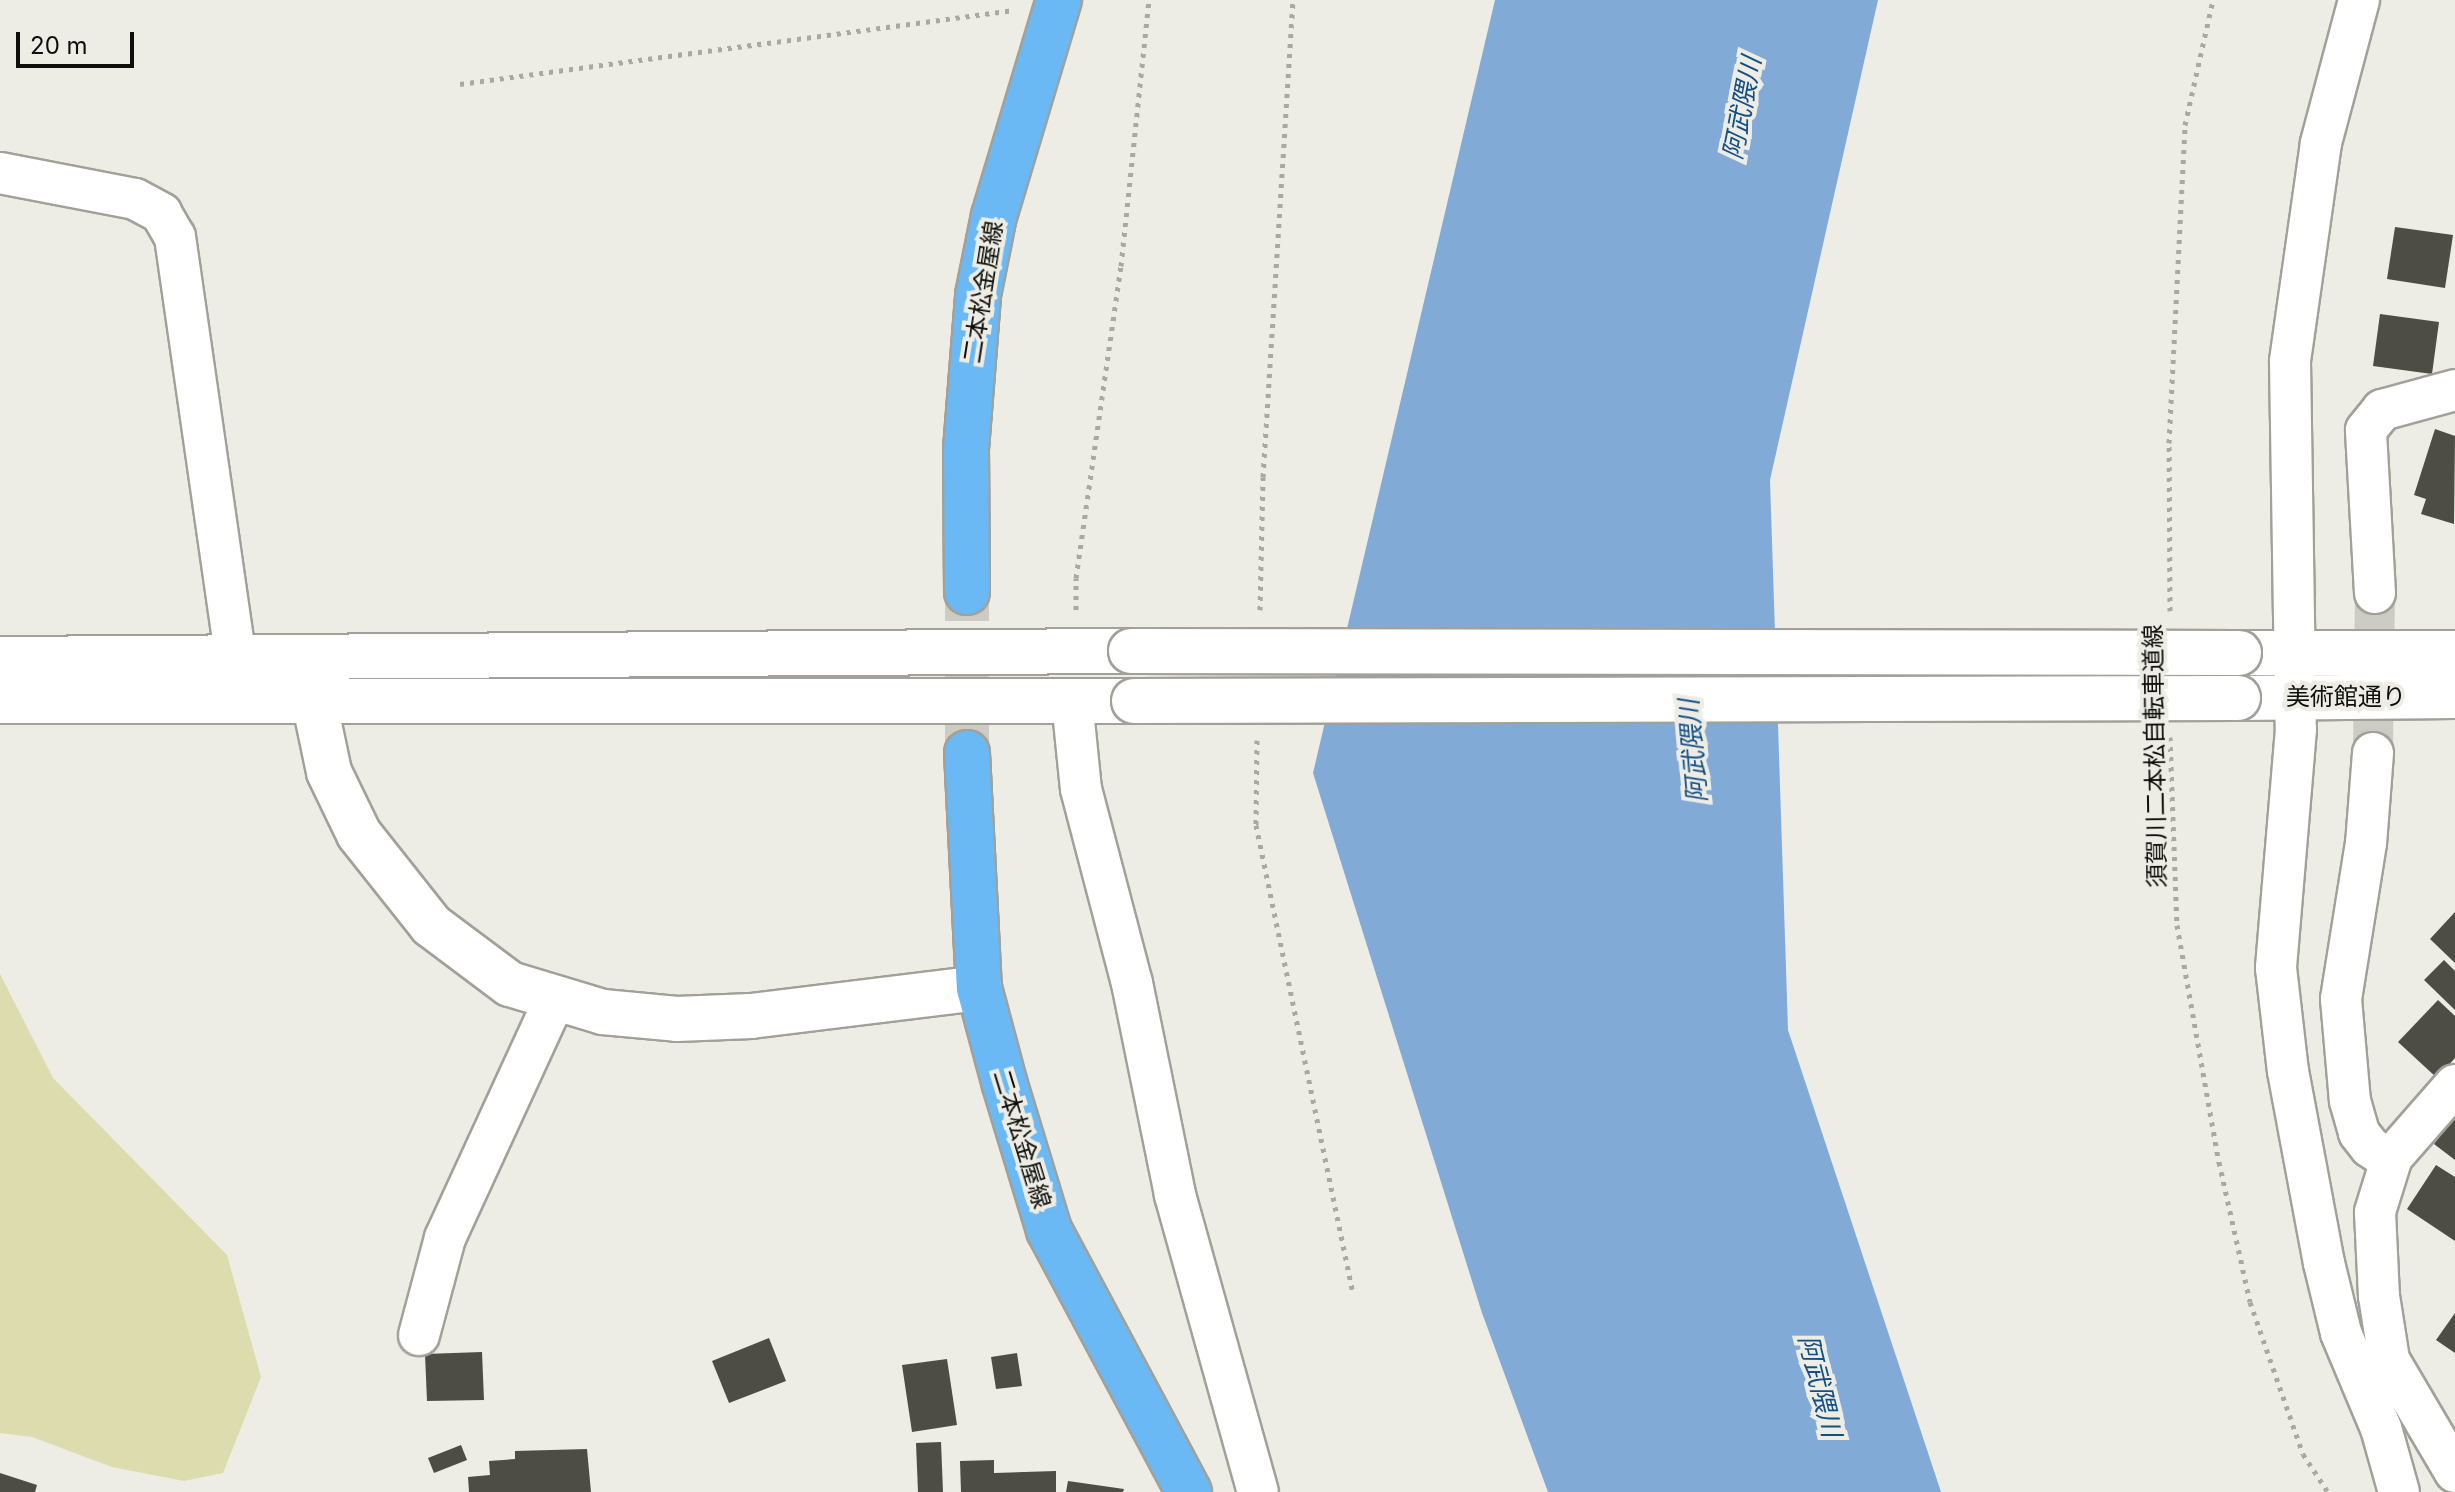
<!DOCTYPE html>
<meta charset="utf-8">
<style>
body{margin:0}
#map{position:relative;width:2455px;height:1492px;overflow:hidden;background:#edede5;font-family:Inter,"Noto Sans JP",sans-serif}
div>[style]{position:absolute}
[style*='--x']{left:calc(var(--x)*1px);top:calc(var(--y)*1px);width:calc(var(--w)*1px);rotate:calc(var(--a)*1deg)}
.green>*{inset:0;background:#dcdcae}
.water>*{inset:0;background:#81aad6}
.building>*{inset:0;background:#4d4d46}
.street-tunnel>*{height:40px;margin-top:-20px;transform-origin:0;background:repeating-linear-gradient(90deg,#ccccc4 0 40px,transparent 0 60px)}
.primary-tunnel>*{height:44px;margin-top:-22px;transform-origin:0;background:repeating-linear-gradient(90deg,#ccccc4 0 44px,transparent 0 66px)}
.path>*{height:5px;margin-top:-2.5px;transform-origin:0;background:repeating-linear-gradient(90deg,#a9a9a3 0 4px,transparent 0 10px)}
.roads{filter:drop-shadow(2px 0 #a1a199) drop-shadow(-2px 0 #a1a199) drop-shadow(0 2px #a1a199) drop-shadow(0 -2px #a1a199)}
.street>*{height:40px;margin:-20px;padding:0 20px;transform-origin:20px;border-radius:20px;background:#fff}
.secondary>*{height:44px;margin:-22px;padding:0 22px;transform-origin:22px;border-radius:22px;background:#fff}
.primary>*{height:44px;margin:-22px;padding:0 22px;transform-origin:22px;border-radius:22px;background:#6ab9f5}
.bridges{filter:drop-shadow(2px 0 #a1a199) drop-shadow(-2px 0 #a1a199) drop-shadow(0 2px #a1a199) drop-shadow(0 -2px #a1a199)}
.secondary-bridge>*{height:44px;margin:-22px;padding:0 22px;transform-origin:22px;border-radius:22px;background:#fff}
span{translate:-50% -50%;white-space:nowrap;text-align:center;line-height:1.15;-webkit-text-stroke:8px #edede5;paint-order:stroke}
.street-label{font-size:24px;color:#0e0e0b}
.water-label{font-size:26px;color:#134f85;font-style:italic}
.scale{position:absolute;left:16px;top:32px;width:118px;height:36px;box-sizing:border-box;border:4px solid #0e0e0b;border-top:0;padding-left:10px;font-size:24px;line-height:28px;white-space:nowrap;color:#0e0e0b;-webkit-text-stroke:6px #edede5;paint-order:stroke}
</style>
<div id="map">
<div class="green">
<i style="clip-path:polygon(0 974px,53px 1078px,227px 1255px,261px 1377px,223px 1473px,184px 1481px,112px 1467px,32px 1437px,0 1433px)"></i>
</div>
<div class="water">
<i style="clip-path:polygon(1495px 0,1878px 0,1770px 480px,1788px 1030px,1941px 1492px,1548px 1492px,1482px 1313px,1313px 773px)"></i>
</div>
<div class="building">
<i style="clip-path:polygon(2395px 227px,2453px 235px,2445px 288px,2387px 279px)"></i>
<i style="clip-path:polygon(2380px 314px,2439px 322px,2432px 374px,2373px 366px)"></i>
<i style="clip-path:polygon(2435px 429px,2455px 436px,2454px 524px,2421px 514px,2426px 499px,2414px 495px)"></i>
<i style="clip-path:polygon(2455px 912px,2455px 963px,2430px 939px)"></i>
<i style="clip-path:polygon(2444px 960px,2455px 971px,2455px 1010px,2424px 980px)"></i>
<i style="clip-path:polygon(2438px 1000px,2455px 1016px,2455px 1058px,2437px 1078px,2398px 1042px)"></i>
<i style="clip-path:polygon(2455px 1116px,2455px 1160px,2434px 1144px)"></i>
<i style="clip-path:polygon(2436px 1165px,2455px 1177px,2455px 1241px,2407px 1209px)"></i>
<i style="clip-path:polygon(2455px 1313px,2455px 1353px,2436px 1340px)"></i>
<i style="clip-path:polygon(769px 1338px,786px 1381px,729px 1403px,712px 1361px)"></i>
<i style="clip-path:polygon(482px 1352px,484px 1400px,427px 1401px,425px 1354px)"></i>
<i style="clip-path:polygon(1017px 1353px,1022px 1386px,996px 1389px,991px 1357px)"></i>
<i style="clip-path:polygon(947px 1359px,957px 1425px,912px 1432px,902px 1365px)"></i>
<i style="clip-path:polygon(941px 1442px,943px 1492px,918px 1492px,916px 1443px)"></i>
<i style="clip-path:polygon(461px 1445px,467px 1460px,434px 1473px,428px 1458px)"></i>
<i style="clip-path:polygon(587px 1449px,591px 1492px,469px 1492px,468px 1477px,490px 1475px,489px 1461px,515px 1459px,515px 1451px)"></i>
<i style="clip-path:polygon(994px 1460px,994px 1473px,1056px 1471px,1056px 1492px,961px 1492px,960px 1461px)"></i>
<i style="clip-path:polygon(0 1473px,37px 1485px,35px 1492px,0 1492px)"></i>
<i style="clip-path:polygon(1068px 1481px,1124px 1489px,1123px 1492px,1066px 1492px)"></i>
</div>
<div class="street-tunnel">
<i style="--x:2373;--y:753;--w:160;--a:-89.3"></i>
</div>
<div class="primary-tunnel">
<i style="--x:967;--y:753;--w:161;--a:-90"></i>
</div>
<div class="path">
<i style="--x:460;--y:84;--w:559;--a:-7.61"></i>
<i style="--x:1076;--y:610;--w:32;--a:-90"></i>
<i style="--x:1076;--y:578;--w:315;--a:-81.8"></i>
<i style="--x:1121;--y:266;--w:267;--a:-84"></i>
<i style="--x:1260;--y:610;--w:133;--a:-88.7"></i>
<i style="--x:1263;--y:477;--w:478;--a:-86.4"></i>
<i style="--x:2170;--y:611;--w:168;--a:-90.3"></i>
<i style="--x:2169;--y:443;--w:318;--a:-87.1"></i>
<i style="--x:2185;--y:125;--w:128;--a:-77.4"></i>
<i style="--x:2170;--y:737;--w:188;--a:87.9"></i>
<i style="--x:2177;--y:925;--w:241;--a:80"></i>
<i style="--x:2219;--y:1162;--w:143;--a:77.5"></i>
<i style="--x:2250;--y:1302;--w:161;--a:70.8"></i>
<i style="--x:2303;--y:1454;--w:45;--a:56.7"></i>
<i style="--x:1257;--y:740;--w:85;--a:90.7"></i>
<i style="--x:1256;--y:825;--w:477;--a:78.3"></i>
</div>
<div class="roads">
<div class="street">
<i style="--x:2359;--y:0;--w:148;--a:104.9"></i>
<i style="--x:2321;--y:143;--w:221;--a:98.1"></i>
<i style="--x:2290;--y:362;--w:367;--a:89.1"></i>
<i style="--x:2296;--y:729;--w:240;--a:94.8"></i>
<i style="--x:2276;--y:968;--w:104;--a:83.4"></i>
<i style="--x:2288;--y:1071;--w:195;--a:79.4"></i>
<i style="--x:2324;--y:1263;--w:72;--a:76.3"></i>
<i style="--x:2341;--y:1333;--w:103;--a:67.2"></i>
<i style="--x:2381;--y:1428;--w:66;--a:74.3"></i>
<i style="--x:0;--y:173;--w:137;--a:10.9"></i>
<i style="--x:135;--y:199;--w:30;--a:28"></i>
<i style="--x:161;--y:213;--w:28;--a:60"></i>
<i style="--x:175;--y:237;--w:427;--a:81.8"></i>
<i style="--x:2375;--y:593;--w:163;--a:-93.2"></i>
<i style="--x:2366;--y:430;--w:26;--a:-51"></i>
<i style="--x:2382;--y:410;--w:76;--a:-15.3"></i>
<i style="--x:1072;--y:701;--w:88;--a:84.2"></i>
<i style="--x:1081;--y:789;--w:201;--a:75.3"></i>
<i style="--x:1132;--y:983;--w:216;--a:78.5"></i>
<i style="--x:1175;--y:1195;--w:308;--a:74.4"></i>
<i style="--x:2373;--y:753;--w:90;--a:94.4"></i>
<i style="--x:2366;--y:843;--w:158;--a:99.1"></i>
<i style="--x:2341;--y:999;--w:102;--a:85"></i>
<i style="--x:2350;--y:1101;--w:33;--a:74"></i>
<i style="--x:2359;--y:1133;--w:18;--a:52"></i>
<i style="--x:2370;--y:1147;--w:25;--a:34"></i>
<i style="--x:2455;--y:1085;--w:96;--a:131.2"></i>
<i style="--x:2392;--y:1157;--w:58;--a:107.2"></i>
<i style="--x:2375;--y:1212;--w:84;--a:87.3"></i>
<i style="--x:2379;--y:1296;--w:65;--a:81.1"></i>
<i style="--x:2389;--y:1360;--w:130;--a:59.5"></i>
<i style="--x:419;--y:1335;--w:100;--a:-75"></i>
<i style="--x:445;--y:1238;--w:261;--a:-65.3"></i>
</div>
<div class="secondary">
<i style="--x:2239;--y:653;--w:216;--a:0"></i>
<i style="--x:0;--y:659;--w:1131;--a:-0.41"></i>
<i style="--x:308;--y:672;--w:102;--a:78.1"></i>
<i style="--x:329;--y:772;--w:69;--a:64.2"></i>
<i style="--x:359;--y:834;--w:116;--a:51.6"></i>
<i style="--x:431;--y:925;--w:99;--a:36.8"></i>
<i style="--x:510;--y:984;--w:97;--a:16.8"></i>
<i style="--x:603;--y:1012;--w:74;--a:5.4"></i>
<i style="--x:677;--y:1019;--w:74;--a:-2.3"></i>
<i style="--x:751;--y:1016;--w:230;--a:-7"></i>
<i style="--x:2238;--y:698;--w:217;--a:-0.5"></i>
<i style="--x:0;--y:701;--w:1134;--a:0"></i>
</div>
<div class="primary">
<i style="--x:967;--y:592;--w:143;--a:-90.4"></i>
<i style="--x:966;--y:449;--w:154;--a:-85.5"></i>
<i style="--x:978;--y:295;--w:81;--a:-78.6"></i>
<i style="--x:994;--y:216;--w:226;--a:-73.3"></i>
<i style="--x:967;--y:753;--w:235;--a:87.1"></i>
<i style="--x:979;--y:988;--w:100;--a:75"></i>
<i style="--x:1005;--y:1085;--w:152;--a:73.1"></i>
<i style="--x:1049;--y:1230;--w:297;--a:61.9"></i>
</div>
</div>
<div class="bridges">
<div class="secondary-bridge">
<i style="--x:1131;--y:651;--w:1108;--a:0.1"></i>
<i style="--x:1134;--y:701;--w:1104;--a:-0.16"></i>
</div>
</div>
<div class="street-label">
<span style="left:983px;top:292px;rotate:-81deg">二本松金屋線</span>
<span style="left:2346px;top:697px">美術館通り</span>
<span style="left:2155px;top:756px;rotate:-91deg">須賀川二本松自転車道線</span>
<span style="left:1022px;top:1139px;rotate:73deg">二本松金屋線</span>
</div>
<div class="water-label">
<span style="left:1742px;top:108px;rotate:-79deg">阿武隈川</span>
<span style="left:1693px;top:751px;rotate:-95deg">阿武隈川</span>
<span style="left:1820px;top:1386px;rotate:76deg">阿武隈川</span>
</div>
<div class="scale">20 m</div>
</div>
